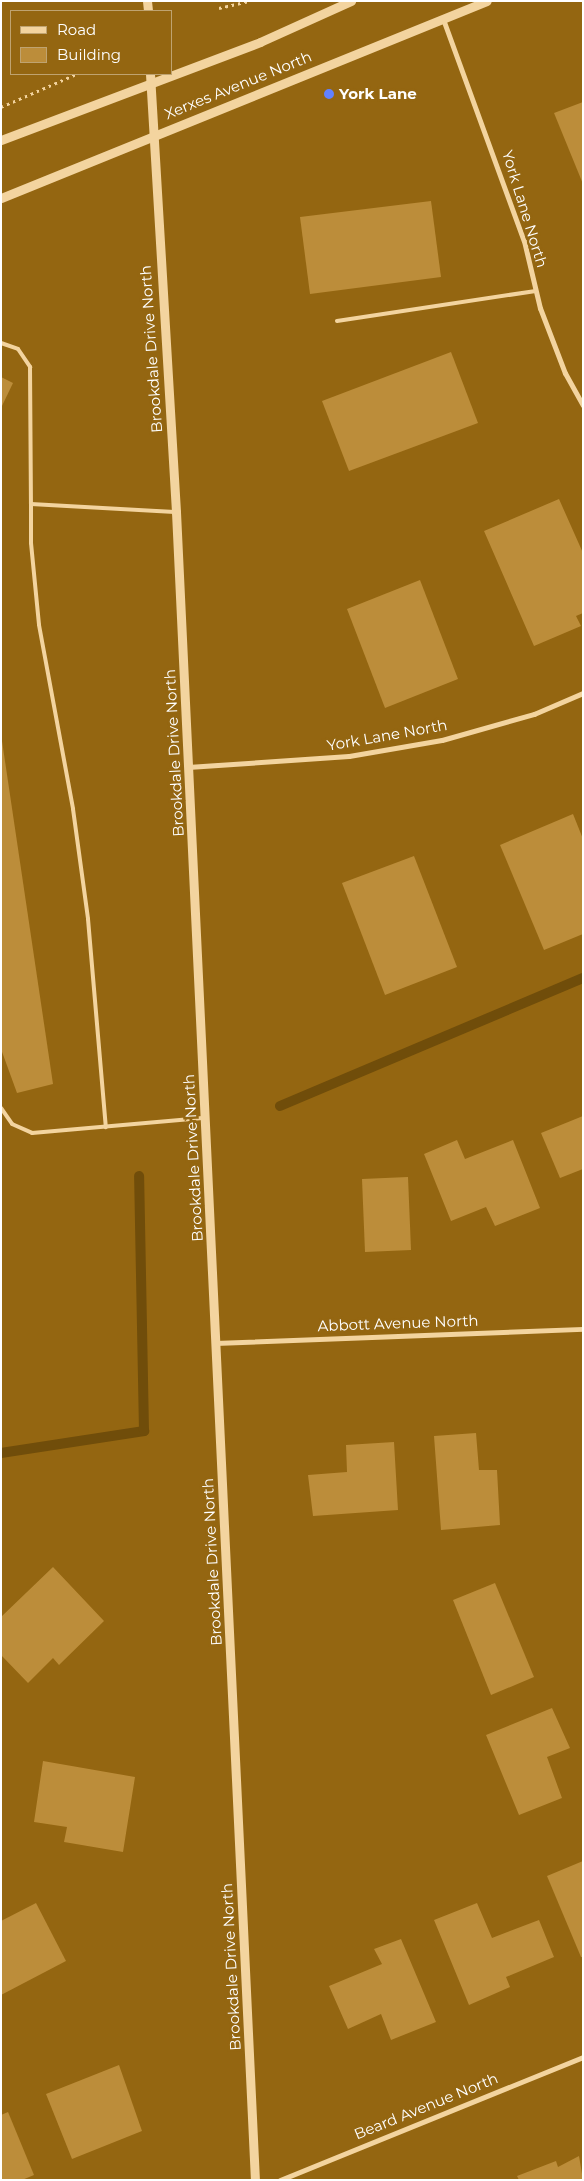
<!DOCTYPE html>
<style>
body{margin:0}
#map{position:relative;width:584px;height:2181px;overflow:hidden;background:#946611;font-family:Montserrat,sans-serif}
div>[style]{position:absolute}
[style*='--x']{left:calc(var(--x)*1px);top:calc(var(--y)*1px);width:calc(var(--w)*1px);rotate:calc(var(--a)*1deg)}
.stream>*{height:10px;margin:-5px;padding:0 5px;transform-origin:5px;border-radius:5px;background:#704d0a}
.building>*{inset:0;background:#bc8d3a}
.path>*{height:3px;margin-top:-1.5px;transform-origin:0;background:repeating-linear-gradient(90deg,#f3d49f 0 2.5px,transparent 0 6.5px)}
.service>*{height:4px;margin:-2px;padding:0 2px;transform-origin:2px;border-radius:2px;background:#f3d49f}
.minor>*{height:5px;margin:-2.5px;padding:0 2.5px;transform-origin:2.5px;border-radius:2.5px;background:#f3d49f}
.tertiary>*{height:9px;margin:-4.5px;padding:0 4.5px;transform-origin:4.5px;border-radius:4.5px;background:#f3d49f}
.dots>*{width:14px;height:14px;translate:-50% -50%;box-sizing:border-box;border:2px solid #946611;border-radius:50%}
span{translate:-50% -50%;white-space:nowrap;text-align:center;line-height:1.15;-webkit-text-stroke:5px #946611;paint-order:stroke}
.street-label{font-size:15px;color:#fff}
.poi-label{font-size:15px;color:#fff;font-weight:700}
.left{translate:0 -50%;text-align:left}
.frame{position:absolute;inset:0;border:2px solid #fff;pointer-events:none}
.legend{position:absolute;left:10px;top:10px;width:162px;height:65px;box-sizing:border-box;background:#946611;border:1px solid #bfa370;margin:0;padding:6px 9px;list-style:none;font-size:15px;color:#fff}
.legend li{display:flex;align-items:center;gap:10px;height:25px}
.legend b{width:25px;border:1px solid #bfa370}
</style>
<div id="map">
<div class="stream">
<i style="--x:280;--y:1106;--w:329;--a:-22.9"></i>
<i style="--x:1;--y:1453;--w:145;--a:-8.7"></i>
<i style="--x:144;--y:1431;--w:255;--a:-91.1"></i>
</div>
<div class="building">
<i style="clip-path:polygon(583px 102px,583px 184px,554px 113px)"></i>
<i style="clip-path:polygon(431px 201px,441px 277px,310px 294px,300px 217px)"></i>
<i style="clip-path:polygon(451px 352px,478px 423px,349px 471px,322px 401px)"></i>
<i style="clip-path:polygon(1px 377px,13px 383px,1px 408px)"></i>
<i style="clip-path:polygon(559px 499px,583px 553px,583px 613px,576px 616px,581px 626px,534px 646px,484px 531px)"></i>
<i style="clip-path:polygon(420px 580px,458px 679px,385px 708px,347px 609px)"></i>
<i style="clip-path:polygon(2px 741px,53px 1084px,17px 1093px,1px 1049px)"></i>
<i style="clip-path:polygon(573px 814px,583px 839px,583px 934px,544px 950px,500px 845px)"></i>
<i style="clip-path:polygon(414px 856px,457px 967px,385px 995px,342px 883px)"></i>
<i style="clip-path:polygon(583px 1116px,583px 1169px,560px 1178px,541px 1133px)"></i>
<i style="clip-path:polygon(457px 1140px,465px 1159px,513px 1140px,540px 1208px,495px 1226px,486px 1207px,451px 1221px,424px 1154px)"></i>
<i style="clip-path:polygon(408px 1177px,411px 1250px,365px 1252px,362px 1179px)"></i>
<i style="clip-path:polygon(476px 1433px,479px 1470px,497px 1470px,500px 1525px,441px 1530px,434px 1436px)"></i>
<i style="clip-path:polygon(394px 1442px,398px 1510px,313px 1516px,308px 1475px,347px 1472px,346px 1445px)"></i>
<i style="clip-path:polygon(53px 1567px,104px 1621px,59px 1665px,53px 1658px,28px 1683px,1px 1655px,1px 1617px)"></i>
<i style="clip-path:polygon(495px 1583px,534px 1677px,491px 1695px,453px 1600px)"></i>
<i style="clip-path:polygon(552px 1708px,570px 1748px,547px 1757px,562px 1798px,519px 1815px,486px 1735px)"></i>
<i style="clip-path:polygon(43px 1761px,135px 1777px,123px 1852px,64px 1842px,67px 1827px,34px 1822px)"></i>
<i style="clip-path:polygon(583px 1861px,583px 1957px,581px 1957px,547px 1876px)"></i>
<i style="clip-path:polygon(36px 1903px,66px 1961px,1px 1995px,1px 1921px)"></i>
<i style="clip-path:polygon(477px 1903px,492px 1938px,539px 1920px,554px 1957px,506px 1977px,510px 1987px,469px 2005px,434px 1920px)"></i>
<i style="clip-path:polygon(401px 1939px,436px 2022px,391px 2040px,381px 2014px,348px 2029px,329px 1986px,382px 1964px,374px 1949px)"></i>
<i style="clip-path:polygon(119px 2065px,142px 2131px,72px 2159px,46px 2094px)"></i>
<i style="clip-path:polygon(8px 2112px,34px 2175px,22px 2180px,1px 2180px,1px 2115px)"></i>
<i style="clip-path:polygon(579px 2156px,583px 2180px,519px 2180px,517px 2176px,556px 2161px,558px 2167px)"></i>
</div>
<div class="path">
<i style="--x:219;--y:8;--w:32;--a:-13"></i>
<i style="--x:1;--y:107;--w:82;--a:-23.7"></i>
</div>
<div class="service">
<i style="--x:337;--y:321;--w:201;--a:-8.6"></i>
<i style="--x:1;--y:343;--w:18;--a:19"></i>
<i style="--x:18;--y:349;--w:22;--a:56"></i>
<i style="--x:30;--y:367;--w:137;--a:89.6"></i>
<i style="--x:31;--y:504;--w:144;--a:3.2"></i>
<i style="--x:31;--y:504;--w:39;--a:90"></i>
<i style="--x:31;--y:543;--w:82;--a:84.4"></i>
<i style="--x:39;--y:625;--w:187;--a:79.5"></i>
<i style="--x:73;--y:809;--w:111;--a:82.2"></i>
<i style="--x:88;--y:919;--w:209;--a:85.1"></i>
<i style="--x:1;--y:1108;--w:19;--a:55"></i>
<i style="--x:12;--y:1124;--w:22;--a:24"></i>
<i style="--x:32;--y:1133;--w:174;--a:-5"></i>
</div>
<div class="minor">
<i style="--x:443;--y:19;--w:236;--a:70"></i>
<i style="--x:524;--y:241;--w:69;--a:76.6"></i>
<i style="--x:540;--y:308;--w:70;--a:69"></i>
<i style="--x:565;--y:373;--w:37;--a:61"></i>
<i style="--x:188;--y:767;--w:161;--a:-3.9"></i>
<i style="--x:349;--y:756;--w:94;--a:-9.8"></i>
<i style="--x:442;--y:740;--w:96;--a:-15.8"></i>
<i style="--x:534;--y:714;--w:53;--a:-23.2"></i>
<i style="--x:215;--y:1343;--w:368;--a:-2.2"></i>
<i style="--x:280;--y:2180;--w:327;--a:-22.1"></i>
</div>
<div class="tertiary">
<i style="--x:147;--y:1;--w:10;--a:84"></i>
<i style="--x:150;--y:74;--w:439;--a:86.6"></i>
<i style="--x:176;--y:512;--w:1670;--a:87.29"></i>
<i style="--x:1;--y:140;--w:277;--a:-20.7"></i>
<i style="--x:260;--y:42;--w:100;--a:-24.3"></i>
<i style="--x:1;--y:198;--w:524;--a:-22.07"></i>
</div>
<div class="dots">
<i style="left:329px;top:94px;background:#6181ff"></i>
</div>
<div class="street-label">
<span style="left:238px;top:85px;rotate:-22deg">Xerxes Avenue North</span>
<span style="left:525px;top:209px;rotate:73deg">York Lane North</span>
<span style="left:151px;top:349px;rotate:-94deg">Brookdale Drive North</span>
<span style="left:387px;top:735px;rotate:-10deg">York Lane North</span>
<span style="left:174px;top:753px;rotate:-93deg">Brookdale Drive North</span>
<span style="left:193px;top:1158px;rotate:-93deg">Brookdale Drive North</span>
<span style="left:398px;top:1323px;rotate:-2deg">Abbott Avenue North</span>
<span style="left:212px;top:1562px;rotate:-93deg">Brookdale Drive North</span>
<span style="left:231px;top:1967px;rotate:-93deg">Brookdale Drive North</span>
<span style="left:426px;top:2106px;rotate:-22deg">Beard Avenue North</span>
</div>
<div class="poi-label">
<span class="left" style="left:339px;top:94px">York Lane</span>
</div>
<div class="frame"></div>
<ul class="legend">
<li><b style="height:6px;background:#f3d49f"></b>Road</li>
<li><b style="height:14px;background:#bc8d3a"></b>Building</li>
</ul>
</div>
